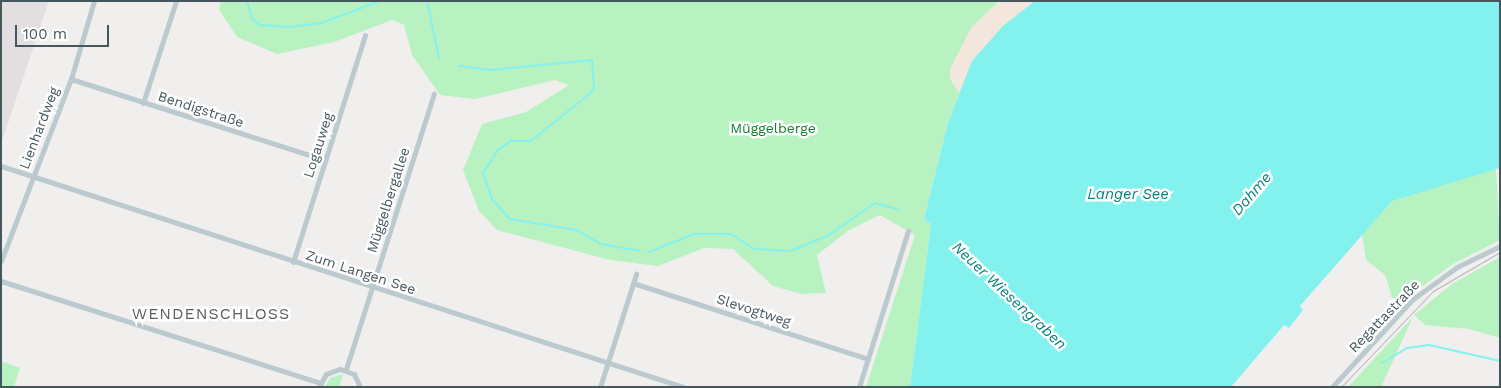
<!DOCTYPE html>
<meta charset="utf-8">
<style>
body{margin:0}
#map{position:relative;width:1501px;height:388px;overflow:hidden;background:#f1eeee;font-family:"Work Sans",sans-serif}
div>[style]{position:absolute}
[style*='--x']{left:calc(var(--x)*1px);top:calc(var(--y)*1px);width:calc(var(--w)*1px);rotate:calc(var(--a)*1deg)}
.education>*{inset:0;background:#e2dfe1}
.green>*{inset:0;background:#b9f2c1}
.sand>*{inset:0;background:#f3e7dd}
.water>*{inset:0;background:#83f2ef}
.stream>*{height:2px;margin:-1px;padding:0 1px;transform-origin:1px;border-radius:1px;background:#83f2ef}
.minor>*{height:5px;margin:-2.5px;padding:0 2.5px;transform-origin:2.5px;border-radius:2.5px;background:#bbcace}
.tram>*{height:1px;margin:-0.5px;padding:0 0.5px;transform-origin:0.5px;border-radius:0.5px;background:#afb5b9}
span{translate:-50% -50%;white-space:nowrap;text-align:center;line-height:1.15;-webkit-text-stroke:5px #fff;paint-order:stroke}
.street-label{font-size:14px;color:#45575d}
.park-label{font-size:14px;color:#10832f}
.water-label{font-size:15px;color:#06827e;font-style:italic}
.quarter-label{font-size:16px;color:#5a6063;letter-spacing:1px}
.frame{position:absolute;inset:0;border:2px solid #45575d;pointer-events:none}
.scale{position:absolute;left:15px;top:25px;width:94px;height:22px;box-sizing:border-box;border:2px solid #45575d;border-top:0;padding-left:6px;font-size:15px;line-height:18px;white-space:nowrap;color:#45575d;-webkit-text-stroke:4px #fff;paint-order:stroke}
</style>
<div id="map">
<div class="education">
<i style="clip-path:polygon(1px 1px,49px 1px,1px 144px)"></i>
</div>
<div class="green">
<i style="clip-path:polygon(221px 1px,1035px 1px,1003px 26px,972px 61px,948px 123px,924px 219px,931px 224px,910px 387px,866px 387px,915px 235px,880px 215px,849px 230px,817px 255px,826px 293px,801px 294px,773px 286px,733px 249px,704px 248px,658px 266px,610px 260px,497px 230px,479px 211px,463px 170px,482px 124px,526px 112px,569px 85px,555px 80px,475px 99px,440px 95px,412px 55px,404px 25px,392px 20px,334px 42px,277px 54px,237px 37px,219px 10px)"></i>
<i style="clip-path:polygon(1496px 169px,1500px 240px,1453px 264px,1399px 303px,1392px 297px,1385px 275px,1366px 260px,1362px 234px,1392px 201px,1412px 191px)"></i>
<i style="clip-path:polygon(1500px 257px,1500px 338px,1469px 329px,1425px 325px,1414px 315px,1452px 284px)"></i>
<i style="clip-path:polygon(1413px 317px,1381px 387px,1348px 387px)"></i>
<i style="clip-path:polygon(1px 361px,20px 368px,14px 387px,1px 386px)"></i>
<i style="clip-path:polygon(343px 374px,339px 387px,325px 387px,330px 378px)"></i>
</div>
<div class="sand">
<i style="clip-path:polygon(999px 1px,1034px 2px,1003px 26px,972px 61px,959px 93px,950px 79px,950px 69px,971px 28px)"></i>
</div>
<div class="water">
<i style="clip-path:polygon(1035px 1px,1500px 1px,1500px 168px,1392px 201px,1300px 306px,1303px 310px,1289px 328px,1284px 325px,1231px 387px,910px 387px,931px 224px,924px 219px,948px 123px,972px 61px,1003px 26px)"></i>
</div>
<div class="stream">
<i style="--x:247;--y:1;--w:19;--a:74"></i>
<i style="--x:252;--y:19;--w:10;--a:37"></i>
<i style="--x:260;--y:25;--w:29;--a:4"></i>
<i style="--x:289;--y:27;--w:32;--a:-7"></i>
<i style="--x:321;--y:23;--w:63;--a:-20.4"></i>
<i style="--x:427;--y:1;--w:58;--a:78.1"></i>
<i style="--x:459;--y:66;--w:32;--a:7"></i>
<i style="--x:491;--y:70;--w:101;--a:-5.7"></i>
<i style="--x:592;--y:60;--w:30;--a:86"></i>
<i style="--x:594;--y:90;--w:81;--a:141"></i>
<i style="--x:531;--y:141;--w:20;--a:180"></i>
<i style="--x:511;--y:141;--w:16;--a:145"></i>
<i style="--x:498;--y:150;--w:27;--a:123"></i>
<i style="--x:483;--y:173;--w:28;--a:71"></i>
<i style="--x:492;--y:199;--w:27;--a:48"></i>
<i style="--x:510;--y:219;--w:67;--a:9.5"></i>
<i style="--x:576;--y:230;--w:29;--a:29"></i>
<i style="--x:601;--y:244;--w:40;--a:10"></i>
<i style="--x:649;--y:252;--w:48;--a:-21.8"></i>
<i style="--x:694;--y:234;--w:37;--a:0"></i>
<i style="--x:731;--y:234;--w:27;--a:33"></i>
<i style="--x:754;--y:249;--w:37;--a:3"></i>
<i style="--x:791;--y:251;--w:41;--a:-22.8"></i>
<i style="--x:829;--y:235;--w:56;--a:-34.8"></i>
<i style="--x:875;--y:203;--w:23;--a:15"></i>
<i style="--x:1382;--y:363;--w:29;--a:-31"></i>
<i style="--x:1407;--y:348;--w:22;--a:-8"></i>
<i style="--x:1429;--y:345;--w:73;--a:12.7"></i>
</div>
<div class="minor">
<i style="--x:71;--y:79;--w:267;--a:17.7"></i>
<i style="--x:143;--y:103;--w:107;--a:-72.1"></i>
<i style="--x:1;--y:166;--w:717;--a:17.95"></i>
<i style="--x:1;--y:261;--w:195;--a:-69"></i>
<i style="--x:71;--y:79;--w:81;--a:-73.6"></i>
<i style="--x:293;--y:262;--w:238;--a:-72.4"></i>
<i style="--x:1;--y:281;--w:335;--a:17.7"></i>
<i style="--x:633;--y:283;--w:247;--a:17.9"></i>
<i style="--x:346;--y:369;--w:289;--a:-72.3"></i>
<i style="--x:319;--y:387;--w:15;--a:-62"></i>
<i style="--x:326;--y:374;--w:15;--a:-20"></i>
<i style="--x:340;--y:369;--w:15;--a:20"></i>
<i style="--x:354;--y:374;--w:14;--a:65"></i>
<i style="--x:600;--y:387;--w:119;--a:-72.3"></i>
<i style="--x:859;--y:387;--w:164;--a:-72.6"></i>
<i style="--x:1332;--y:387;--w:120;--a:-47.4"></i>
<i style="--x:1413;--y:299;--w:54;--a:-36"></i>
<i style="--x:1457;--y:267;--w:48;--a:-26"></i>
</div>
<div class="tram">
<i style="--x:1341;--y:387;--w:133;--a:-46.2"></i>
<i style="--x:1433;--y:291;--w:78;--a:-30.2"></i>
</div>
<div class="street-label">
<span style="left:201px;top:109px;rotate:18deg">Bendigstraße</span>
<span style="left:39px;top:128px;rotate:-69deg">Lienhardweg</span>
<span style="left:318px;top:145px;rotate:-72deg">Logauweg</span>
<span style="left:388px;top:200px;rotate:-72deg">Müggelbergallee</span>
<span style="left:361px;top:272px;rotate:18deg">Zum Langen See</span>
<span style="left:754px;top:310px;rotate:18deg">Slevogtweg</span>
<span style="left:1384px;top:316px;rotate:-46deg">Regattastraße</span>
</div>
<div class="park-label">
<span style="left:773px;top:128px">Müggelberge</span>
</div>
<div class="water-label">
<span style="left:1252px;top:194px;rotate:-49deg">Dahme</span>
<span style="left:1128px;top:195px">Langer See</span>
<span style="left:1009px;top:296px;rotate:43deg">Neuer Wiesengraben</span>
</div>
<div class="quarter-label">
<span style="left:211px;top:314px">WENDENSCHLOSS</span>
</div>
<div class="frame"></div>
<div class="scale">100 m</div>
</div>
